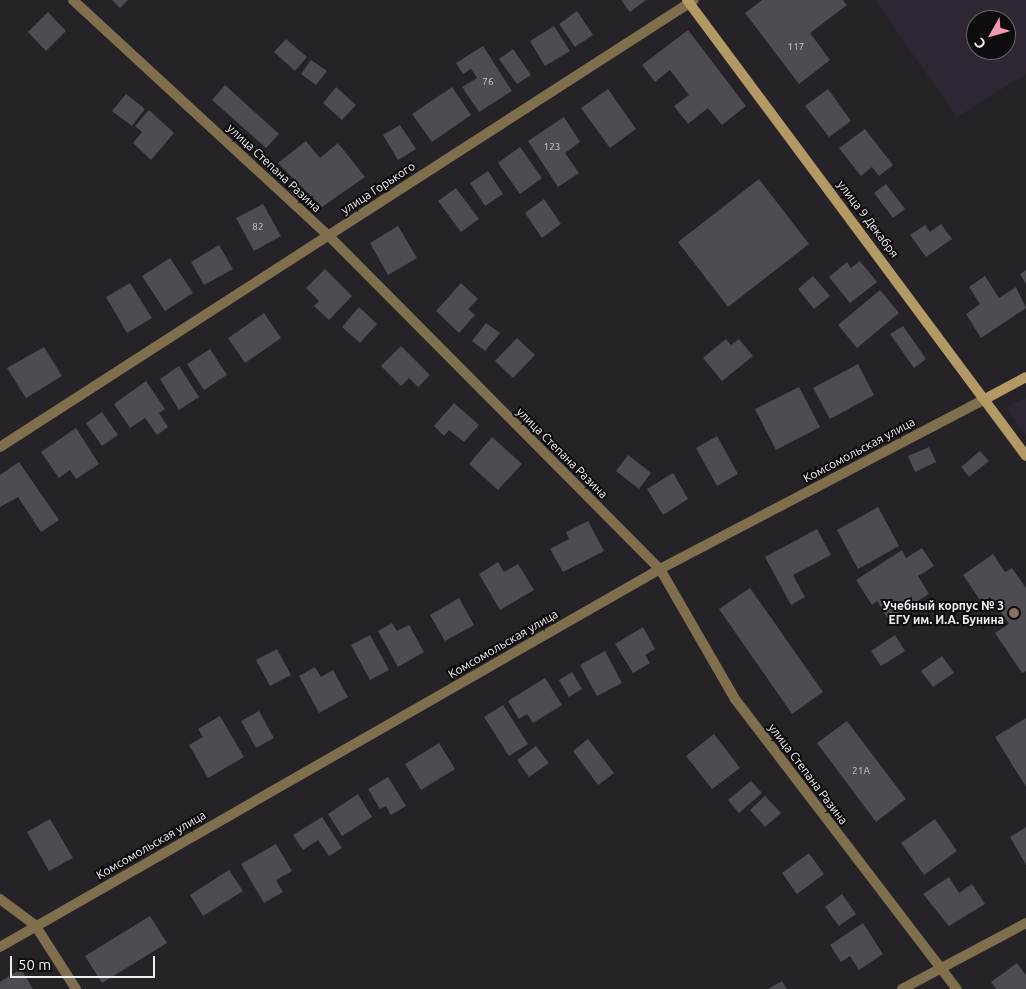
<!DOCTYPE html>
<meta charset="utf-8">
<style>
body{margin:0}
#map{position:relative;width:1026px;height:989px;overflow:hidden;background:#252228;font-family:Ubuntu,sans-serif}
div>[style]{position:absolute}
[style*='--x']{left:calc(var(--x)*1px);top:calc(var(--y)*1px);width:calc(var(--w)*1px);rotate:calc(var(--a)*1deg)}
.built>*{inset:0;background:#2e2733}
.building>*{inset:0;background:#4f4b52}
.street>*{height:10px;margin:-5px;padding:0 5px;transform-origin:5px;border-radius:5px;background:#7f6f4d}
.secondary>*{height:10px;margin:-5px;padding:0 5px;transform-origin:5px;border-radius:5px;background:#b39963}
.dots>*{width:14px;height:14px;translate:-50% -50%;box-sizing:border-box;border:2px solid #0e0c0f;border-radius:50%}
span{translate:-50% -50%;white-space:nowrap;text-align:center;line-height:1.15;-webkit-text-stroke:4px #0e0c0f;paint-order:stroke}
.number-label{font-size:10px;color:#c8c6cb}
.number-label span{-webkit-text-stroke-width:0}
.street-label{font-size:12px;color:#f1eff3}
.poi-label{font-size:12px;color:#f1eff3;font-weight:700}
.right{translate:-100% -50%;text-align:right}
.north{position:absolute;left:966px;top:10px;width:50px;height:50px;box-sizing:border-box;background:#0e0c0f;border:1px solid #69676a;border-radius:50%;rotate:232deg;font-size:14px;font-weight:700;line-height:20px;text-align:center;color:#f1eff3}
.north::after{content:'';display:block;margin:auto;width:18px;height:22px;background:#f29aad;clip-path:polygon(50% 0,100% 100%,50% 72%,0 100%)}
.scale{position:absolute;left:10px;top:956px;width:145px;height:22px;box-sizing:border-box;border:2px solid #f1eff3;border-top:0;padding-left:6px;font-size:15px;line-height:18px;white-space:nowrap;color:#f1eff3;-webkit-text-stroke:4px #0e0c0f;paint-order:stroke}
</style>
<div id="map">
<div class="built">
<i style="clip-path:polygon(evenodd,875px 0,1026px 0,1026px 74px,957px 117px,875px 0,976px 20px,1006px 20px,1006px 50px,976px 50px,976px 20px)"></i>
<i style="clip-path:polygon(1026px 397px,1026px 436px,1006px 408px)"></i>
</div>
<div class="building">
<i style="clip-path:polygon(112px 0,128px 0,120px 8px)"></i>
<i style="clip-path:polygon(621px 0,646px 0,630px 12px)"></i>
<i style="clip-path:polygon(762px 0,843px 0,847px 5px,810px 33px,830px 60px,799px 84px,745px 13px)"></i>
<i style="clip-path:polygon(577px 11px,593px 35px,575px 47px,559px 24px)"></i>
<i style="clip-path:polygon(48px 12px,66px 31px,46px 51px,28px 32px)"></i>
<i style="clip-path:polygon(554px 26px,570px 51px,545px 66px,530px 41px)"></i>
<i style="clip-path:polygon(688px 30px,746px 106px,722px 125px,708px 108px,688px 124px,674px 106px,689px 95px,670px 70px,655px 82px,642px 65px)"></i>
<i style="clip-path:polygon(286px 39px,307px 57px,295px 71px,274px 52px)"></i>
<i style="clip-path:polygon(483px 46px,512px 91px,479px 112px,462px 87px,477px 78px,471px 69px,463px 74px,456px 63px)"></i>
<i style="clip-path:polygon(513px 49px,531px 75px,517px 84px,499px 59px)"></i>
<i style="clip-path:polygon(311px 60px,327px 71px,316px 85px,301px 74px)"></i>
<i style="clip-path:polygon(225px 85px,279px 134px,266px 148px,212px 100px)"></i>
<i style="clip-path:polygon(336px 87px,356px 105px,342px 120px,323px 103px)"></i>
<i style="clip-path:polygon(452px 87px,471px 115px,432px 142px,412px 114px)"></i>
<i style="clip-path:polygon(608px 89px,636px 129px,610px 148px,581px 108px)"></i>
<i style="clip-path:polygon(828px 89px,851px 121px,829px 137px,805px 106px)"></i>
<i style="clip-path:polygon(126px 94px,145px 109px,132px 126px,112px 111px)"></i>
<i style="clip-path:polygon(149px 110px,174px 133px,151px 160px,133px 143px,142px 132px,135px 126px)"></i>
<i style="clip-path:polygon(564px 117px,580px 142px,565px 153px,579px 173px,558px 187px,528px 141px)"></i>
<i style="clip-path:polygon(400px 125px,416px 149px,398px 160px,383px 135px)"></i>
<i style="clip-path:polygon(865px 129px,893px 165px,879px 176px,872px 167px,861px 176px,839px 148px)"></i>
<i style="clip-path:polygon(306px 141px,320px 158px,338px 143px,365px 177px,322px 207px,278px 163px)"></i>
<i style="clip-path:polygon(520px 147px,542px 178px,520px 194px,498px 163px)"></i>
<i style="clip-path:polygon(488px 171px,503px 194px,485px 206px,470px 183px)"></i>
<i style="clip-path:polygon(759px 179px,809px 244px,728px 307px,678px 242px)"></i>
<i style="clip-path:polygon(886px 184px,905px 209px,893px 218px,874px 193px)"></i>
<i style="clip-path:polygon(456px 188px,479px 219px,461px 232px,438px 201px)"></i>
<i style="clip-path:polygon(544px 199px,561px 224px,542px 238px,525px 213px)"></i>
<i style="clip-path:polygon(263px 204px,281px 236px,254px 251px,236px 218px)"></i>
<i style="clip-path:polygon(941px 224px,952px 239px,926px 257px,910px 235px,925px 225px,930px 232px)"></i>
<i style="clip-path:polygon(398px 226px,417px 258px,388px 275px,370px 243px)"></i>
<i style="clip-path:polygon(219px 245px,233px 269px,204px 285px,191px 262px)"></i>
<i style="clip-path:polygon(170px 258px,193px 293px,165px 311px,142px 276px)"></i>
<i style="clip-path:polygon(860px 261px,877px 282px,850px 303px,829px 277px,847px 262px,851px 268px)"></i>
<i style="clip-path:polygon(325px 269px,352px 296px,329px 320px,314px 306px,319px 301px,306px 288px)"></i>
<i style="clip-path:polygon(1026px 270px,1026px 284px,1020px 274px)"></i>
<i style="clip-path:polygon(813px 276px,830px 296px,814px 309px,798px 289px)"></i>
<i style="clip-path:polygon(985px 276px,999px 298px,1016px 287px,1026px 308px,981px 338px,966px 314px,980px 304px,969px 287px)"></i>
<i style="clip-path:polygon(130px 283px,152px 318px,127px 333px,106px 297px)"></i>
<i style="clip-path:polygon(461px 283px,478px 299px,468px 309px,475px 315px,459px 333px,436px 311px)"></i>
<i style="clip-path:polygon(880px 290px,899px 313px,857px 348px,838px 325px)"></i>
<i style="clip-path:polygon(359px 307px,377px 324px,360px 343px,342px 327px)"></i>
<i style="clip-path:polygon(264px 313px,281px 338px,245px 363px,228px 338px)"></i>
<i style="clip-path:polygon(486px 323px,500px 333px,485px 351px,472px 341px)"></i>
<i style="clip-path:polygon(903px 326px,926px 359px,914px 368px,890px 334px)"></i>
<i style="clip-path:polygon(517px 338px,535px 355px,513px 378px,495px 361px)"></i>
<i style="clip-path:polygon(726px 339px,731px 345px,739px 339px,753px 356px,722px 381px,703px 358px)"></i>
<i style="clip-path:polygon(401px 346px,430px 375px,418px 387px,409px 378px,401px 386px,381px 366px)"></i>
<i style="clip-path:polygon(44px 347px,62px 376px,26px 398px,7px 368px)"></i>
<i style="clip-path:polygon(210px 349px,227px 375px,204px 390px,187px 364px)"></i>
<i style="clip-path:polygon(858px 364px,874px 395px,830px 419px,813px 388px)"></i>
<i style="clip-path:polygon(179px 366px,199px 397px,179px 410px,160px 379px)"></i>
<i style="clip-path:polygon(146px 381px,165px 409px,159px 413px,168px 427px,157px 435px,145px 418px,130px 428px,114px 404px)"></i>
<i style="clip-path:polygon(799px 387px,820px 427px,776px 450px,755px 409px)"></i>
<i style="clip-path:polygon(454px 403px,479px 425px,464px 442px,449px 430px,444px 436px,434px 426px)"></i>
<i style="clip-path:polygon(102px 412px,118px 435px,102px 446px,86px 423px)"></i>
<i style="clip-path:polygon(76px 428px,99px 464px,76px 479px,70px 470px,59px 478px,41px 452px)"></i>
<i style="clip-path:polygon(717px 436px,738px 474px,717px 486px,696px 448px)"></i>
<i style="clip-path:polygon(492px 437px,522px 464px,498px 490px,469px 464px)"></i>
<i style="clip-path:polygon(929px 447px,936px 462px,915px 472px,908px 456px)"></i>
<i style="clip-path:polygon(980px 451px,989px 461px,969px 477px,961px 467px)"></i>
<i style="clip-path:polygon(628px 455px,651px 473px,639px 489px,616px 471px)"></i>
<i style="clip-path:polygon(19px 462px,59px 520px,41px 532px,18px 497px,0 507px,0 475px)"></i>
<i style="clip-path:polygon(673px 473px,688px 499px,663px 515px,647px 489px)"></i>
<i style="clip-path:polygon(878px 507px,899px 546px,858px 569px,837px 530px)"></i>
<i style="clip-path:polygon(588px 521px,604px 551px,563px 572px,550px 549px,569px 539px,566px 532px)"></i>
<i style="clip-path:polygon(817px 529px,831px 555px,793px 575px,805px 597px,791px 605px,765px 557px)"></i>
<i style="clip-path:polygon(922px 548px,934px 566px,918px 576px,929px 594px,888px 619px,877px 601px,872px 605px,856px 580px,902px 550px,906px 558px)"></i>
<i style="clip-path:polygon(993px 554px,1005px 572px,1012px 568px,1026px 588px,1026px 671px,1022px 673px,995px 633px,1009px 624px,990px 597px,982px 603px,963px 575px)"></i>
<i style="clip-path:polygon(498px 562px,504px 572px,518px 564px,534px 590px,500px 610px,479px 574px)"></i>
<i style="clip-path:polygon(750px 588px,823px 692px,792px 714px,719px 609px)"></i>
<i style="clip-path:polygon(459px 598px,474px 625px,445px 641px,430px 615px)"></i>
<i style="clip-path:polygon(392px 623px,397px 631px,409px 625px,424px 652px,398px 667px,378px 631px)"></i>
<i style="clip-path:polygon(643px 627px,655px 649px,645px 655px,650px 663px,633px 673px,615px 644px)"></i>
<i style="clip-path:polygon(370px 635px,389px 670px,370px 680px,351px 645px)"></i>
<i style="clip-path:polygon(895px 635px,905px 651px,881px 666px,871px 651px)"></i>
<i style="clip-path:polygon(277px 649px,291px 675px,270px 686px,256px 660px)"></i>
<i style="clip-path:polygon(605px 651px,622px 683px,597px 696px,580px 665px)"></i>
<i style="clip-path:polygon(942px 656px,954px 673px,933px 687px,921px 671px)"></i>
<i style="clip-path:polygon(315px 667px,321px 677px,333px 670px,348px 697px,319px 713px,299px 676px)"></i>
<i style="clip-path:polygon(572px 672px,582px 689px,569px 697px,559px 680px)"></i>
<i style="clip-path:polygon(545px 678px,562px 705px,533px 723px,527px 714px,519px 719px,508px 701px)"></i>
<i style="clip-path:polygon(503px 705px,528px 744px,509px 756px,484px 717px)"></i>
<i style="clip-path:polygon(259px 711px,274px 738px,256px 748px,241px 721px)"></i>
<i style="clip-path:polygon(220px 716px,244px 757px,208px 778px,189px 745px,203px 737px,198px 729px)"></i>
<i style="clip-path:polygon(1026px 718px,1026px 787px,995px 737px)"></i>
<i style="clip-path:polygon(847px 721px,906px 799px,876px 822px,817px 743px)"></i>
<i style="clip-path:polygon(714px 734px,740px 768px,712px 789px,686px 756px)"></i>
<i style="clip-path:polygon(588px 739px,614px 773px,598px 785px,573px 751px)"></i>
<i style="clip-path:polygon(439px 743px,455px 769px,421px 790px,405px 764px)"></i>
<i style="clip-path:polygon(536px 746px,549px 763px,529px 777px,517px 760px)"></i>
<i style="clip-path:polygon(388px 777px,406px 806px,391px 815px,386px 806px,380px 809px,368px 789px)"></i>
<i style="clip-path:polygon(751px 781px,762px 793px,739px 813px,728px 800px)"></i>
<i style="clip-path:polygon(358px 794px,372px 817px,342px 836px,328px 814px)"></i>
<i style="clip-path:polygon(765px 796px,781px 813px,765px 827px,750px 810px)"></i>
<i style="clip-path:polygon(322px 817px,342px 848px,329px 856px,318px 840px,303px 850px,293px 835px)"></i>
<i style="clip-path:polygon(50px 819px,73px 858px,49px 871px,27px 832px)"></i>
<i style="clip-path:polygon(935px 819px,957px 851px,924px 875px,901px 843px)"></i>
<i style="clip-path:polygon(1026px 827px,1026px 865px,1010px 837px)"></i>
<i style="clip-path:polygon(276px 844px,292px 871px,276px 880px,283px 892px,264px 903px,241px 864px)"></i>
<i style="clip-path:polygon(809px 853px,824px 874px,797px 894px,782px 873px)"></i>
<i style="clip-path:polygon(229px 870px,243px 891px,203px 916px,190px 895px)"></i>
<i style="clip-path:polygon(949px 877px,959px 893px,972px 884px,985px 904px,949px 926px,923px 894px)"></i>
<i style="clip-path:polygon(842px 894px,856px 914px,839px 926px,825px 907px)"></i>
<i style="clip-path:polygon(150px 916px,167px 943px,102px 983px,85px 956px)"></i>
<i style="clip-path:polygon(863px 923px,883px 954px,859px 970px,850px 956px,841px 962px,830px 945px)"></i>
<i style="clip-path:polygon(1017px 963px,1026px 975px,1026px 989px,996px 989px,991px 982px)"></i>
<i style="clip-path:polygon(21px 969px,33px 989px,0 989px,0 982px)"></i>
<i style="clip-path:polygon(782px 981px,787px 989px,768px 989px)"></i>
</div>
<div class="street">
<i style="--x:73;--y:0;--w:347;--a:42.7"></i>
<i style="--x:328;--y:235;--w:471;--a:45.2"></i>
<i style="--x:660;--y:569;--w:150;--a:60"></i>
<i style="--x:735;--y:699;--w:365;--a:52.6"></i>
<i style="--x:0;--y:447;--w:825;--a:-32.79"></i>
<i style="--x:0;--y:899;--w:44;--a:36.6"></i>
<i style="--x:35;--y:925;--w:76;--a:57.4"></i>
<i style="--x:0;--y:947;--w:761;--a:-29.8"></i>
<i style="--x:660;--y:569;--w:369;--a:-27.6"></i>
<i style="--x:902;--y:989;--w:140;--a:-28"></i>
</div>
<div class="secondary">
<i style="--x:687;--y:0;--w:568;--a:53.37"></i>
<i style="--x:987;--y:398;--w:44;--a:-28.3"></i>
</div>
<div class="dots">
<i style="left:1014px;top:613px;background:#8d6e63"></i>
</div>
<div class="number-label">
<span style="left:796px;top:47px">117</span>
<span style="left:488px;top:82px">76</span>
<span style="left:552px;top:147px">123</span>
<span style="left:258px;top:227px">82</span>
<span style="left:861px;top:771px">21А</span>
</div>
<div class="street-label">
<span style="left:274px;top:168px;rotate:43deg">улица Степана Разина</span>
<span style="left:378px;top:188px;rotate:-33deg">улица Горького</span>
<span style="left:868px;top:219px;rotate:53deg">улица 9 Декабря</span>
<span style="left:859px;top:450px;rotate:-28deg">Комсомольская улица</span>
<span style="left:562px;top:453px;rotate:45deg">улица Степана Разина</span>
<span style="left:503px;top:644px;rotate:-30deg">Комсомольская улица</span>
<span style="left:808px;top:774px;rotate:53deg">улица Степана Разина</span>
<span style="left:151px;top:845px;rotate:-30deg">Комсомольская улица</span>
</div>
<div class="poi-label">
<span class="right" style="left:1004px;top:613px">Учебный корпус № 3<br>ЕГУ им. И.А. Бунина</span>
</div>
<div class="north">С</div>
<div class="scale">50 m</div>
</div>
